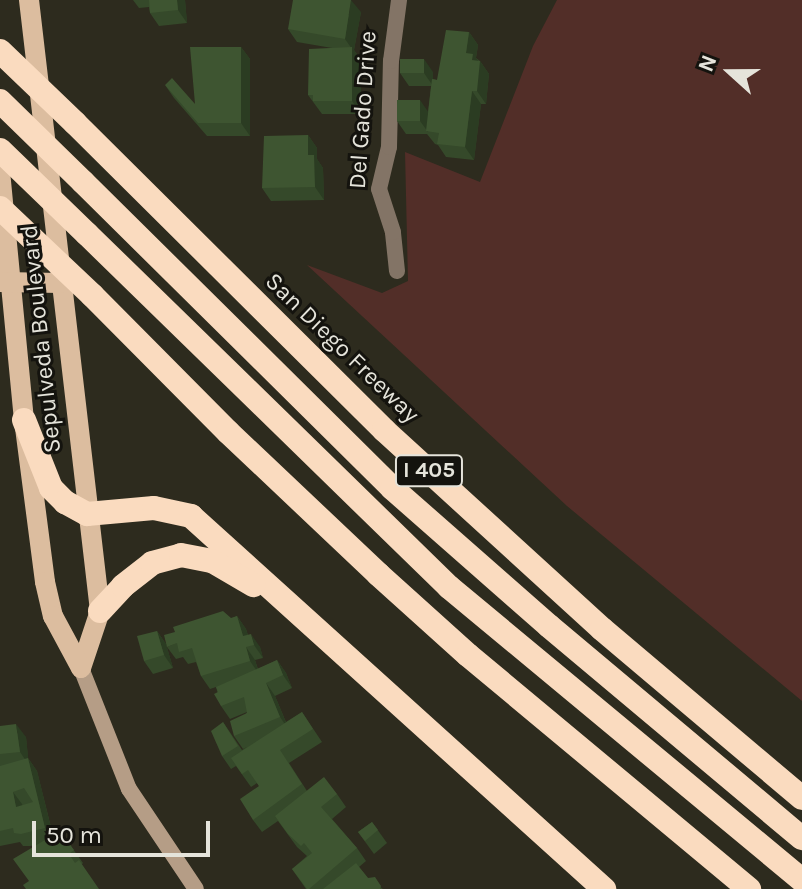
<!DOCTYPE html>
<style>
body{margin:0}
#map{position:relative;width:802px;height:889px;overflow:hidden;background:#2d2b1e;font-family:Karla,sans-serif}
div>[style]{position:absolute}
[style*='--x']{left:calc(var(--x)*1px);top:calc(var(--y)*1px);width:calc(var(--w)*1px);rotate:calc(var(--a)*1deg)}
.green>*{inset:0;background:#522e28}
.minor>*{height:16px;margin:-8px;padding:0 8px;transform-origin:8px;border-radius:8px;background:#837466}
.secondary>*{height:16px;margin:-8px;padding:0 8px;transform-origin:8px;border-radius:8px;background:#b59d86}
.primary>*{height:20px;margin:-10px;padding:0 10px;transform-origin:10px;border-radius:10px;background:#dcbd9f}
.motorway>*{height:24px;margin:-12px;padding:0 12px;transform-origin:12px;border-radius:12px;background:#fadbbf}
.motorway-bridge>*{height:24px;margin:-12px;padding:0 12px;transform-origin:12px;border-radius:12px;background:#fadbbf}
.wall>*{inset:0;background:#35492a}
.shaded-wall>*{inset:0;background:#2b3c22}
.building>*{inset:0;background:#3e5531}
span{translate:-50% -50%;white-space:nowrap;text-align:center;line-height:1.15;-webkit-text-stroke:6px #14130e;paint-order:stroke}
.shield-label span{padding:2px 6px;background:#14130e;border:2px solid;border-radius:6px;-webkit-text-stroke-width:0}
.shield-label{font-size:22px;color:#e5e4db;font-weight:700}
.street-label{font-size:24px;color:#e5e4db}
.north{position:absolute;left:690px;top:32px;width:80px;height:80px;-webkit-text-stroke:6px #14130e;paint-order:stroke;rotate:291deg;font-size:22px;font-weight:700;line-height:32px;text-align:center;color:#e5e4db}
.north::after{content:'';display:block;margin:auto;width:28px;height:36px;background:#e5e4db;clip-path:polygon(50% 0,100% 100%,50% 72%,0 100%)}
.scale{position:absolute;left:32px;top:821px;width:178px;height:36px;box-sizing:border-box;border:4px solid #e5e4db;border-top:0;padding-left:10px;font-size:24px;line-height:28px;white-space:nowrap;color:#e5e4db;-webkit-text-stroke:6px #14130e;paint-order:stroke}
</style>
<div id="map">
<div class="green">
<i style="clip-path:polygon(557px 0,802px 0,802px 701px,567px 506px,307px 265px,382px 293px,408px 281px,405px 152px,480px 182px,533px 46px)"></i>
</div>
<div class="minor">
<i style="--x:397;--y:271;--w:39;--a:-96"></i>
<i style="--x:393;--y:232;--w:45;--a:-108"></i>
<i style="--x:379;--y:189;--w:43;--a:-76.6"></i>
<i style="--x:389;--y:147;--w:86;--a:-88.7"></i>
<i style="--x:391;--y:61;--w:62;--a:-82.5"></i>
</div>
<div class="secondary">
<i style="--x:81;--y:668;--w:130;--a:68.4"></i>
<i style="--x:129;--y:789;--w:120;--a:56.2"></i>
</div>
<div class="primary">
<i style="--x:29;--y:0;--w:615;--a:83.37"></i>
<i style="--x:100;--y:611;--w:60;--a:108.4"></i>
<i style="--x:0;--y:171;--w:250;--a:84.5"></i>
<i style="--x:24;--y:420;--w:163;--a:82.6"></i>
<i style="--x:45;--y:582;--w:35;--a:77"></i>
<i style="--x:53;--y:616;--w:59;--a:61.7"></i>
<i style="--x:1;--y:282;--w:60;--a:1"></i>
</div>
<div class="motorway">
<i style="--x:75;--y:123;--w:436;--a:44.8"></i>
<i style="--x:384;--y:430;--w:295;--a:42.4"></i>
<i style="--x:602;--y:629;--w:262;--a:40.2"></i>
<i style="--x:83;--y:182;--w:435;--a:44.7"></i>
<i style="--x:392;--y:488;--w:209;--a:41.3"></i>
<i style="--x:549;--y:626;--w:330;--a:40"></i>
<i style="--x:87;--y:234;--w:506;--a:44.28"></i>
<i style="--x:449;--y:587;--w:459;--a:39.7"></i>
<i style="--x:92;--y:295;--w:193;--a:45.2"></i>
<i style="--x:228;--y:432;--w:207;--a:43.4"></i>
<i style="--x:378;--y:574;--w:121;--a:42"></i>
<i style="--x:468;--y:655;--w:366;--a:39.8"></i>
<i style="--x:24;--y:420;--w:73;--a:68.3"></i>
<i style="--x:51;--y:488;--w:20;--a:45"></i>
<i style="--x:65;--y:502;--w:25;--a:29"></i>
<i style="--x:87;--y:514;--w:67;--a:-5.1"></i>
<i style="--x:154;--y:508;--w:38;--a:12"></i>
<i style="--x:191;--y:516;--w:557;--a:42.09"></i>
<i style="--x:100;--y:611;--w:34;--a:-47"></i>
<i style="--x:123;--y:586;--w:37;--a:-38"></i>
<i style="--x:152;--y:563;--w:30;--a:-15"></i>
<i style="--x:181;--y:555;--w:32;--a:11"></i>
<i style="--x:212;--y:561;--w:48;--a:30.3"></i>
</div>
<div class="motorway-bridge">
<i style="--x:0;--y:51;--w:104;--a:43.8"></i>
<i style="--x:0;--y:101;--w:116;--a:44.3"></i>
<i style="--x:0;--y:150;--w:121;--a:44"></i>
<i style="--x:0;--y:208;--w:127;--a:43.4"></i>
</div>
<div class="wall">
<i style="clip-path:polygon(133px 0,185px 0,187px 23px,159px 26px,150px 13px,149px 7px,139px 8px)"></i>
<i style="clip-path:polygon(361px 12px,354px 50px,361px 60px,361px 114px,322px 114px,308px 95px,332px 48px,297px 42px,288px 29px)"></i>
<i style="clip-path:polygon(469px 32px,478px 45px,476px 58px,480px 61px,489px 74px,486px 104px,481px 104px,474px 160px,446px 157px,438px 145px,435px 144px,427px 134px,406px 134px,397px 121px,428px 112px,431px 86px,409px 86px,400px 73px,433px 72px,433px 79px,437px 80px)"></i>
<i style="clip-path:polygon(241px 47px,250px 59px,250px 136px,207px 136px,174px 98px,165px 85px,195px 104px)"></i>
<i style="clip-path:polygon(308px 135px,317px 148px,317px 159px,323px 168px,324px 200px,271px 201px,262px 188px)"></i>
<i style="clip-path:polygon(237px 616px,246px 629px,248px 635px,260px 647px,263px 658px,255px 660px,258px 669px,277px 660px,286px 673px,292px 688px,275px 696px,286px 722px,302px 712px,322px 742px,289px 763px,307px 791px,337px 794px,346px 807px,332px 819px,357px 848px,366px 861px,359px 867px,368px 878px,383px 889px,306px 889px,292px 869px,307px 856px,297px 847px,278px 821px,262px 832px,253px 820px,259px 786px,257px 783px,251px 787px,236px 766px,231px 769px,222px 756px,223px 722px,242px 750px,247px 747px,243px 749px,234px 736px,247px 712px,230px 719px,221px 706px,216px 687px,210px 689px,201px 676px,196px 662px,188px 664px,183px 657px,176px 659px,167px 647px)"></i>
<i style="clip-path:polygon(157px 631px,166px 644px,173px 668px,153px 674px,144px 661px)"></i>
<i style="clip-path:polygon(0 726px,26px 737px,28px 758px,37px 771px,53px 835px,60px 831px,83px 863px,82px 864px,29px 881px,36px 845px,30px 846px,23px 846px,20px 842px,0 846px)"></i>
<i style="clip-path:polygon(372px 822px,387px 843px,374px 854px,358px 832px)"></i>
</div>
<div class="shaded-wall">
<i style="clip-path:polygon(177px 0,185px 0,187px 23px,178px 10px)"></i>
<i style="clip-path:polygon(351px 0,361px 12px,354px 50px,361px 60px,361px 114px,352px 101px,352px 49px,345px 39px)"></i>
<i style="clip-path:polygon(469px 32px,478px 45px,476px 58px,480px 63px,480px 61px,489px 74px,486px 104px,477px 91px,466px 53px)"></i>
<i style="clip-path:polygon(241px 47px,250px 59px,250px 136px,241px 123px)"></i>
<i style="clip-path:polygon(424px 59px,433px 72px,433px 86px,424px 73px)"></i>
<i style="clip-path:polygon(472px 91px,481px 104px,474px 160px,465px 147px)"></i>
<i style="clip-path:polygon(420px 100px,429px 113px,428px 132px,420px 121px)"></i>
<i style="clip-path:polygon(308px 135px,317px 148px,317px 159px,323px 168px,324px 200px,315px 187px,308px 155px)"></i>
<i style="clip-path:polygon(237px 616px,246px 629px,251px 646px,243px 636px)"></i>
<i style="clip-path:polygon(157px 631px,166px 644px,173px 668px,164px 655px)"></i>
<i style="clip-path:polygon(251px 634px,260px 647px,263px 658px,254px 645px)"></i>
<i style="clip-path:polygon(246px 647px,255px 660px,259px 674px,250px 661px)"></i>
<i style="clip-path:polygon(277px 660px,286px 673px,292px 688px,283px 675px)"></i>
<i style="clip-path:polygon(266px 683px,275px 696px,289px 730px,280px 717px)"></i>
<i style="clip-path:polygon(16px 724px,26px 737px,29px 765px,20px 752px)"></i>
<i style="clip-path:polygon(28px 758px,37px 771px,54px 840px,45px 828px)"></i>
<i style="clip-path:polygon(13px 792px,22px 804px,26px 820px,16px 807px)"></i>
</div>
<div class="building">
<i style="clip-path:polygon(149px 0,177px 0,178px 10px,150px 13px)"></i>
<i style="clip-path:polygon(293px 0,351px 0,345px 39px,288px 29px)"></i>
<i style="clip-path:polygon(446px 30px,469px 32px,466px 53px,473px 54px,472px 60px,480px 61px,477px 91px,472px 91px,465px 147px,437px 144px,439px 133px,426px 131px,432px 79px,437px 80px)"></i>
<i style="clip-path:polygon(190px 47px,241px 47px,241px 123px,198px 123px,165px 85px,172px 78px,195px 104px)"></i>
<i style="clip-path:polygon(352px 47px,352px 101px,313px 101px,313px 95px,308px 95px,309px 49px)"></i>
<i style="clip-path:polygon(400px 59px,424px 59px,424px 73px,400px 73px)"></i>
<i style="clip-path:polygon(397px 100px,420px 100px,420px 121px,397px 121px)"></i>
<i style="clip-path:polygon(308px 135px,308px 155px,314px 155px,315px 187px,262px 188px,264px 136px)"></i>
<i style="clip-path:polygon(223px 611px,231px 618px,237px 616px,243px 636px,251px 634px,254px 645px,246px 647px,250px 661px,201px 676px,192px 648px,179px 652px,177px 643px,167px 647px,164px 635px,175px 632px,173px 627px)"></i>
<i style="clip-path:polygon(157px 631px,164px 655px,144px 661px,137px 636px)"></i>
<i style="clip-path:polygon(277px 660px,283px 675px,266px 683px,280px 717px,234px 736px,230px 721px,247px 713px,244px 697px,221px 706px,214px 694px,218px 692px,216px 687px)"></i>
<i style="clip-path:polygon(302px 712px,313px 729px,280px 750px,302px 784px,253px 820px,240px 799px,259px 786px,248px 770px,242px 774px,231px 758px)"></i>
<i style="clip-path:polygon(223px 722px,238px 746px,222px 756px,211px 731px)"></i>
<i style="clip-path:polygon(16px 724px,20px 752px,0 754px,0 726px)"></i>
<i style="clip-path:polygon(evenodd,28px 758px,45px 828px,21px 834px,14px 833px,13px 828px,0 831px,0 766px,28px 758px,24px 788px,33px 802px,16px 807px,13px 792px,24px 788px)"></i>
<i style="clip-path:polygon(324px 777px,337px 794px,321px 807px,357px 848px,309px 889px,307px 889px,292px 869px,312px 853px,304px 843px,301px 846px,288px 834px,275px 816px)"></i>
<i style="clip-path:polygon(372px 822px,378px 830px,365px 841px,358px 832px)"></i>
<i style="clip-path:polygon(60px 831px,74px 850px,69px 854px,75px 863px,79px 860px,99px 889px,26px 889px,23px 885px,29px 881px,13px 859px)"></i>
<i style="clip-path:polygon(356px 863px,368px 878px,375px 877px,381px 886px,380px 889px,323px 889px)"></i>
</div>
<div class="shield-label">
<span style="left:429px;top:471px">I 405</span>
</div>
<div class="street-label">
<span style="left:363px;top:110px;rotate:-86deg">Del Gado Drive</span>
<span style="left:41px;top:339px;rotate:-96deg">Sepulveda Boulevard</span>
<span style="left:342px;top:348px;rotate:44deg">San Diego Freeway</span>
</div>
<div class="north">N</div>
<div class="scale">50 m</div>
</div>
